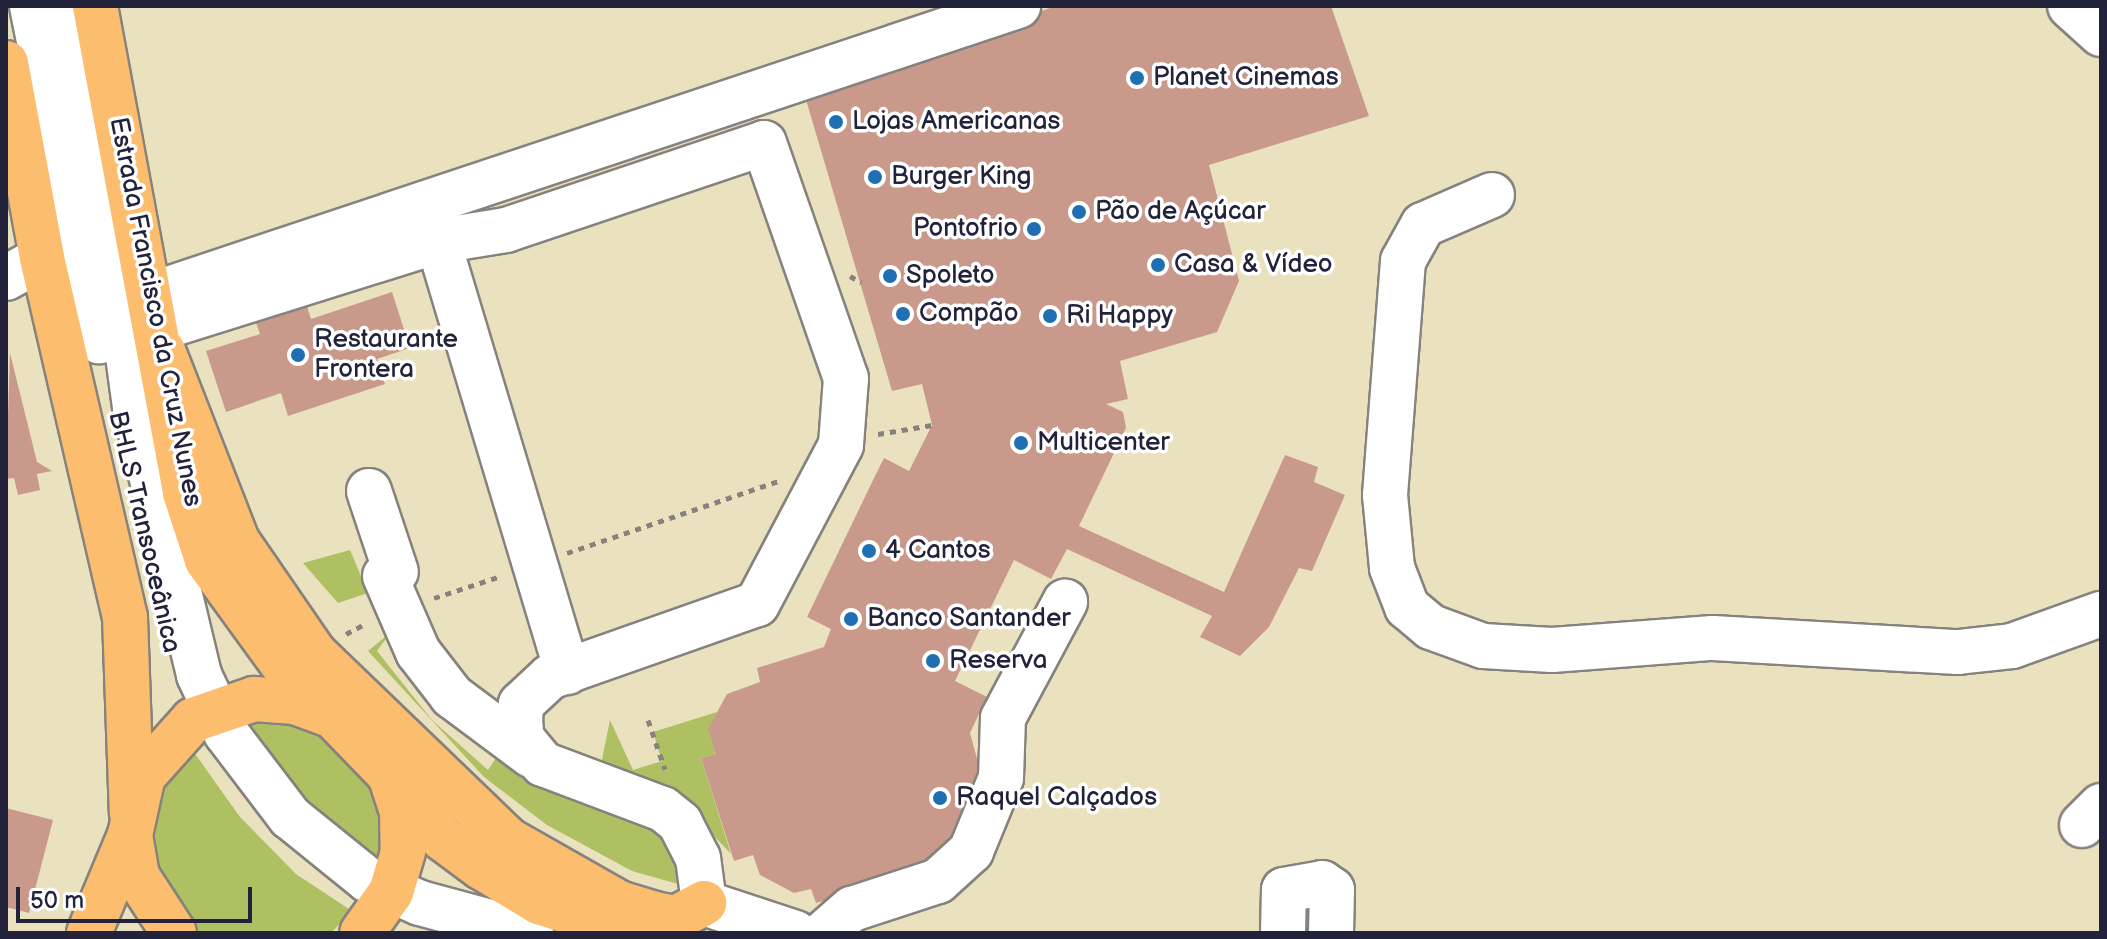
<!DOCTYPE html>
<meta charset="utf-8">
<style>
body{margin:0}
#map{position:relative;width:2107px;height:939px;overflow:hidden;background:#eae1bf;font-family:"Balsamiq Sans",sans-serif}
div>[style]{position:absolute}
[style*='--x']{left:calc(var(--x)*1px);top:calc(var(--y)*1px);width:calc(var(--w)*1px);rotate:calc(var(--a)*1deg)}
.green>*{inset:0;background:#afc063}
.building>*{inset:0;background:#c99a8b}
.path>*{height:5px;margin-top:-2.5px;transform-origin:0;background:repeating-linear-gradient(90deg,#86827d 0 6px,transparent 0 12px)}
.roads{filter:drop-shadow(2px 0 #86827d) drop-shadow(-2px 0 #86827d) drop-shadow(0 2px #86827d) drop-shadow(0 -2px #86827d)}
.minor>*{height:44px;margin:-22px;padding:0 22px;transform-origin:22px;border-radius:22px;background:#fff}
.major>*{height:44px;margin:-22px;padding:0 22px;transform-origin:22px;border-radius:22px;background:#fcbd6f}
.dots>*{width:22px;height:22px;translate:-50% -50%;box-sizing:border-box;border:4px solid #fff;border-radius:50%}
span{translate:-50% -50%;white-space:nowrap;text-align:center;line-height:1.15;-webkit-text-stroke:7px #fff;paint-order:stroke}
.poi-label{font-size:26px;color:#22223b}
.left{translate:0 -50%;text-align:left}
.right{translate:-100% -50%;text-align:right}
.street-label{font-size:26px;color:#22223b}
.frame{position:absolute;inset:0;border:8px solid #22223b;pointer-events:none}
.scale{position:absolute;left:16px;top:887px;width:236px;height:36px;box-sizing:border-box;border:4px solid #22223b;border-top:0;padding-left:10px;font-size:24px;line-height:28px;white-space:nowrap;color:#22223b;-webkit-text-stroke:6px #fff;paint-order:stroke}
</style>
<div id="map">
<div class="green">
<i style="clip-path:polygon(350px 550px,368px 593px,338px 603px,303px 563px)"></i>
<i style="clip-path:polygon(391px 632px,377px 651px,432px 720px,488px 770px,500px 752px,643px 819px,672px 844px,685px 886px,632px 871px,547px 825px,484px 777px,368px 651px)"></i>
<i style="clip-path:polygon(717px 712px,709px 729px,716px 754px,701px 758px,731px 854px,682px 802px,599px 774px,610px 720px,633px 770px,662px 761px,653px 732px)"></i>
<i style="clip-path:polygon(258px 718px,320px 731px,370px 777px,385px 842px,375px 874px,317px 831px,236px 725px)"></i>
<i style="clip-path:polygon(191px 748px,240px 817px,296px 874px,352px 911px,331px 933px,199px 933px,171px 904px,145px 857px,161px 784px)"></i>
</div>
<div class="building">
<i style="clip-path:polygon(1056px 6px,1331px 6px,1369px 116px,1209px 165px,1239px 281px,1217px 332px,1120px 361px,1128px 399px,1106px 404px,1123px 412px,1126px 428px,1079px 526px,1224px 592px,1285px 455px,1318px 467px,1314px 482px,1345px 495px,1312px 571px,1299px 568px,1269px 627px,1240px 656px,1200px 637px,1212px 616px,1067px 549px,1051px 579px,1014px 560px,955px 681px,987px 697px,970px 733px,988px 799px,937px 870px,816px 903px,811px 889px,794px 893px,760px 875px,753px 855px,734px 861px,701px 758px,716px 754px,708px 729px,727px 694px,760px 682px,757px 668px,824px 647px,831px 629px,807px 617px,876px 474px,884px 458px,909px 471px,932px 425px,922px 384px,892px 391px,804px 93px)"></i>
<i style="clip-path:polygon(392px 292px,410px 348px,377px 359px,385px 384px,288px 416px,281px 393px,226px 412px,206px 351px,260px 334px,254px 317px,305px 300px,311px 319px)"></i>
<i style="clip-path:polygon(10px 353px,37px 462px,52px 471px,37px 474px,40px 490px,18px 495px,14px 478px,6px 479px)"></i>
<i style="clip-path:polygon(6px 808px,53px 820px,29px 913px,6px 907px)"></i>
</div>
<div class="path">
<i style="--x:850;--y:276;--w:13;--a:29"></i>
<i style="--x:878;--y:434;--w:55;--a:-9.5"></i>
<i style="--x:567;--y:553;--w:226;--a:-18.8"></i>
<i style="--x:434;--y:598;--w:71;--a:-18.2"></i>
<i style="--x:346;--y:634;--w:21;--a:-28"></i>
<i style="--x:648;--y:720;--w:52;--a:70.9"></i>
</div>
<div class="roads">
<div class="minor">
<i style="--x:32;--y:6;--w:342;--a:78.7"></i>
<i style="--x:67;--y:6;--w:176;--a:77.9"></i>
<i style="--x:104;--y:178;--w:232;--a:82.3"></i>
<i style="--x:135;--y:408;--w:275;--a:76.5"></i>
<i style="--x:199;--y:675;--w:64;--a:65"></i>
<i style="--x:226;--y:733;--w:106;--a:52.7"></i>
<i style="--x:290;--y:817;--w:100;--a:38.9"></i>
<i style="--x:368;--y:880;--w:57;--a:23.9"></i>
<i style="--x:420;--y:903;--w:115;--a:15.1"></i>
<i style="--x:2070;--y:6;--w:42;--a:42.1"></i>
<i style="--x:1492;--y:195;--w:75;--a:156.5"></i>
<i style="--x:1423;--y:225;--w:41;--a:119.1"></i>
<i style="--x:1403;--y:261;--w:235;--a:94.4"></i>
<i style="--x:1385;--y:495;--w:73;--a:84.5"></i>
<i style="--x:1392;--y:568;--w:42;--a:69"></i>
<i style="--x:1407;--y:607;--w:31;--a:40"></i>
<i style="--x:1431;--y:627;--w:55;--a:20.1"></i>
<i style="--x:1483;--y:646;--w:69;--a:3.3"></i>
<i style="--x:1552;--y:650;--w:161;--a:-4.3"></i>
<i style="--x:1713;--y:638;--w:245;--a:3.3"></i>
<i style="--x:1958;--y:652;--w:54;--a:-6.3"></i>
<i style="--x:2012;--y:646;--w:95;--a:-19.8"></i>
<i style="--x:438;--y:241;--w:69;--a:-9.2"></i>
<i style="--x:506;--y:230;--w:272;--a:-18.6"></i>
<i style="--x:764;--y:143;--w:249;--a:70.8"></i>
<i style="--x:846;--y:378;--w:67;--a:94.3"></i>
<i style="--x:841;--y:445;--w:180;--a:117.8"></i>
<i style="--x:757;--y:604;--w:219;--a:160.6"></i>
<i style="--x:550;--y:677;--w:40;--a:137"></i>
<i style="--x:521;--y:704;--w:17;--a:93"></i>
<i style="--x:520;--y:721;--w:18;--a:84"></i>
<i style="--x:522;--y:739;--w:33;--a:50"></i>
<i style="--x:543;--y:764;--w:128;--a:20.6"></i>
<i style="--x:663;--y:809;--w:22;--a:39"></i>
<i style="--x:680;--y:823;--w:39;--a:63"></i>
<i style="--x:698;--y:858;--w:45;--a:82.4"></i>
<i style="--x:704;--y:903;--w:96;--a:18.2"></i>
<i style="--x:6;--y:278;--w:41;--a:-29.1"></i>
<i style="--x:153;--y:294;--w:912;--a:-18.42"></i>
<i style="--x:160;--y:328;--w:291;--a:-17.4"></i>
<i style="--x:438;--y:241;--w:450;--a:73.3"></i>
<i style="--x:369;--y:491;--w:85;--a:71.6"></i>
<i style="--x:385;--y:576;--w:83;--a:66.5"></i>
<i style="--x:418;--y:652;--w:56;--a:52.3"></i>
<i style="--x:452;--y:696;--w:99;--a:36.8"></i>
<i style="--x:2082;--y:825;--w:27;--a:-45"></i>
<i style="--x:824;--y:933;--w:37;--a:-41"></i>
<i style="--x:852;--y:909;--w:90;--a:-18"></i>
<i style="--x:938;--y:881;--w:45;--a:-42.3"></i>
<i style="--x:971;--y:851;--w:79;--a:-67.7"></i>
<i style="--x:1001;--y:778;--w:60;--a:-88.1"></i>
<i style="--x:1003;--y:718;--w:132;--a:-61.9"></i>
<i style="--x:1283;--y:933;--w:43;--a:-88.7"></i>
<i style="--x:1284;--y:890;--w:39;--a:-10"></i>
<i style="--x:1322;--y:883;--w:12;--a:35"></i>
<i style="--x:1332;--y:890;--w:43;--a:91.3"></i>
</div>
<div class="major">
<i style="--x:95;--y:6;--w:495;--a:79.5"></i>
<i style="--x:185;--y:493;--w:71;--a:71.8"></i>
<i style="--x:207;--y:560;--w:140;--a:54"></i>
<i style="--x:289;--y:673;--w:62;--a:44.3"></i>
<i style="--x:6;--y:63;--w:198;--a:79.5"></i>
<i style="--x:42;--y:258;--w:368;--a:77"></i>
<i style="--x:125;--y:617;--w:196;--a:88"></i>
<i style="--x:163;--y:351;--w:204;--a:68.7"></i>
<i style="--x:237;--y:541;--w:136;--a:55.5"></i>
<i style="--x:314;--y:653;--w:269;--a:43.9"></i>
<i style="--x:508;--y:840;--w:128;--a:29.6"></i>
<i style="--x:619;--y:903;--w:38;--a:17"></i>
<i style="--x:655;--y:914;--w:21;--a:11"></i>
<i style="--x:676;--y:918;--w:32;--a:-28"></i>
<i style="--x:394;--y:780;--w:75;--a:50.4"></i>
<i style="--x:442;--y:838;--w:49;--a:36.6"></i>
<i style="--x:481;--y:867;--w:68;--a:31.1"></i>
<i style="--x:539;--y:902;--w:92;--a:17.7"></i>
<i style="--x:89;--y:933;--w:106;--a:-67.3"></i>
<i style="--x:174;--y:933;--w:68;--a:-123"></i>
<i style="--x:137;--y:876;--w:42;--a:-99.7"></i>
<i style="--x:130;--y:835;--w:60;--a:-77.6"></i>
<i style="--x:143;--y:776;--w:75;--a:-48.2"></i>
<i style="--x:193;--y:720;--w:65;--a:-19"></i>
<i style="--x:254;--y:699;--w:41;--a:4.2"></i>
<i style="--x:295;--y:702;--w:40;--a:20.2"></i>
<i style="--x:333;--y:716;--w:82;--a:46"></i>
<i style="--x:390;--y:775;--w:40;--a:72"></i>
<i style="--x:402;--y:813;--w:39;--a:89"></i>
<i style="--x:403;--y:852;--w:42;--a:106.7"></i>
<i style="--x:391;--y:892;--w:50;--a:125.3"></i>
</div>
</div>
<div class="dots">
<i style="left:1137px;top:78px;background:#1f6fb2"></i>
<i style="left:836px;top:122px;background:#1f6fb2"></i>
<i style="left:875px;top:177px;background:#1f6fb2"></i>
<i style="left:1079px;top:212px;background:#1f6fb2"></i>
<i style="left:1034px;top:229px;background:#1f6fb2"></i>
<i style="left:1158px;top:265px;background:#1f6fb2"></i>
<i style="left:890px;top:276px;background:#1f6fb2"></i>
<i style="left:903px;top:314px;background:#1f6fb2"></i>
<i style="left:1050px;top:316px;background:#1f6fb2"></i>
<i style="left:298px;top:355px;background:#1f6fb2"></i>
<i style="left:1021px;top:443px;background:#1f6fb2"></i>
<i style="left:869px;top:551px;background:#1f6fb2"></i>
<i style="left:851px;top:619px;background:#1f6fb2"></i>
<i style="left:933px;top:661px;background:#1f6fb2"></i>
<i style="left:940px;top:798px;background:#1f6fb2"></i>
</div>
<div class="poi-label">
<span class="left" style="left:1153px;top:78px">Planet Cinemas</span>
<span class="left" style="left:852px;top:122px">Lojas Americanas</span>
<span class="left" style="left:891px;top:177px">Burger King</span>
<span class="left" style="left:1095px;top:212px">Pão de Açúcar</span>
<span class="right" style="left:1018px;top:229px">Pontofrio</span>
<span class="left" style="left:1174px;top:265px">Casa &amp; Vídeo</span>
<span class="left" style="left:906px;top:276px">Spoleto</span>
<span class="left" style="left:919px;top:314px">Compão</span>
<span class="left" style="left:1066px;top:316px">Ri Happy</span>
<span class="left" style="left:314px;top:355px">Restaurante<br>Frontera</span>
<span class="left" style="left:1037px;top:443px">Multicenter</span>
<span class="left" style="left:885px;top:551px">4 Cantos</span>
<span class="left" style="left:867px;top:619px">Banco Santander</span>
<span class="left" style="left:949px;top:661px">Reserva</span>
<span class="left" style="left:956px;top:798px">Raquel Calçados</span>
</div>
<div class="street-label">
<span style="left:155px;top:312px;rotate:79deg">Estrada Francisco da Cruz Nunes</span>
<span style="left:144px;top:532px;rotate:77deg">BHLS Transoceânica</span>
</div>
<div class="frame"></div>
<div class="scale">50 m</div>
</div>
